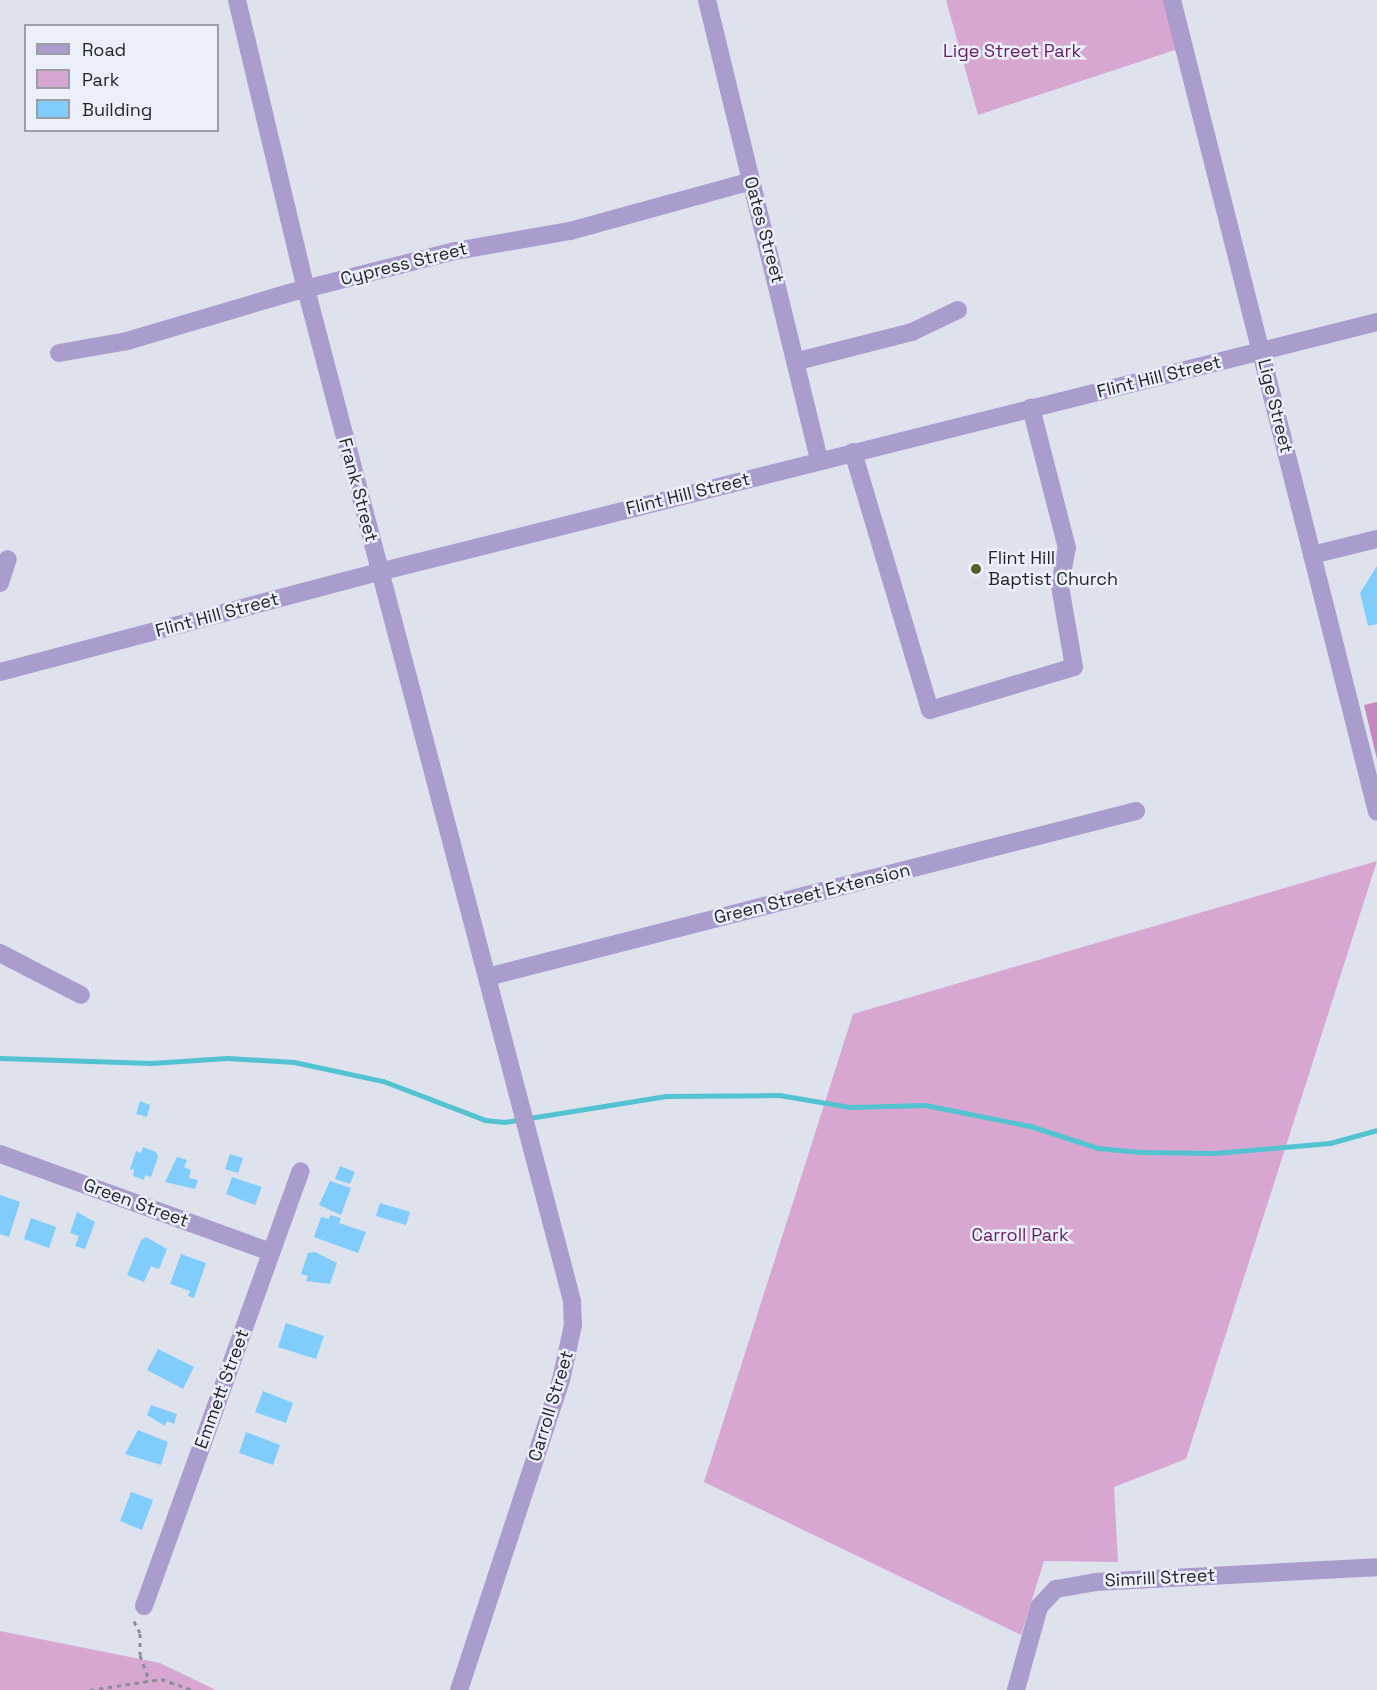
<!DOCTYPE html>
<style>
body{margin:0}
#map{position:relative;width:1377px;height:1690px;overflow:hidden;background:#dde2ed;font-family:"Space Grotesk",sans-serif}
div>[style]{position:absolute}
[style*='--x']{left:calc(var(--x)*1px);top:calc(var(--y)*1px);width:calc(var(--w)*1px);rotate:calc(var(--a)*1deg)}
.green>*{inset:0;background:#d7a7d2}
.forest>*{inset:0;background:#c388be}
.stream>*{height:5px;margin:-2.5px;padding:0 2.5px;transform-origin:2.5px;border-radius:2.5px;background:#53c3d1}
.building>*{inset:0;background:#80cdfd}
.path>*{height:3px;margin-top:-1.5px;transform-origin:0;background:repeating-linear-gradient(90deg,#8b8e96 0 4.5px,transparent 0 9px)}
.minor>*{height:18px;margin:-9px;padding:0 9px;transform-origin:9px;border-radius:9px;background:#ab9cce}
.dots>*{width:16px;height:16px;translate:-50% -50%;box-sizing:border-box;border:3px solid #ebeffa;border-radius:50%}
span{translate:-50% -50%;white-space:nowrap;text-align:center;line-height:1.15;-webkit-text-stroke:5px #ebeffa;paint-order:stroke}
.park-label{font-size:18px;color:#682165}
.street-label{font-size:18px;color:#24252a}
.poi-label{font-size:18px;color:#24252a}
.left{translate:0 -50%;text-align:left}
.legend{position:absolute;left:24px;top:24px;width:195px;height:108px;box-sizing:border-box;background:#ebeffa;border:2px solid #9b9ea7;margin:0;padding:8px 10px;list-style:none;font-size:18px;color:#24252a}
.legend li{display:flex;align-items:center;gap:12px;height:30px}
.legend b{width:30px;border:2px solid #9b9ea7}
</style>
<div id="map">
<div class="green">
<i style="clip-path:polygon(946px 0,1164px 0,1178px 49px,978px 115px)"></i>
<i style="clip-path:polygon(1377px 861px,1186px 1459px,1114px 1487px,1118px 1562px,1044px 1561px,1021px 1635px,704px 1482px,853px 1014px)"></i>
<i style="clip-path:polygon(0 1631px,160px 1663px,216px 1690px,0 1690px)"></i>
</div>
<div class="forest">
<i style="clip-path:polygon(1377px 702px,1377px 759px,1364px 705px)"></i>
</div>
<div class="stream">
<i style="--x:0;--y:1058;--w:151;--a:1.9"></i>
<i style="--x:151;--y:1063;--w:76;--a:-3.8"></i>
<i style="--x:227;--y:1058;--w:67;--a:3.4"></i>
<i style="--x:294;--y:1062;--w:91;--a:12.1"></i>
<i style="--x:383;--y:1081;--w:109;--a:20.9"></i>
<i style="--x:485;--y:1120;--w:19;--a:6"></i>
<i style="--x:504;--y:1122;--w:164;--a:-9.1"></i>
<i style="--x:666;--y:1096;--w:113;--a:-0.5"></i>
<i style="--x:779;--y:1095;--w:72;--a:9.6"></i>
<i style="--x:850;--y:1107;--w:75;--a:-1.5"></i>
<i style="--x:925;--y:1105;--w:107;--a:11.3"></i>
<i style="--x:1030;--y:1126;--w:71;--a:17.9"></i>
<i style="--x:1098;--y:1148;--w:43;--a:5.3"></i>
<i style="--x:1141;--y:1152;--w:74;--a:0.8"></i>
<i style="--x:1215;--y:1153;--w:115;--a:-5"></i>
<i style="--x:1330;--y:1143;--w:49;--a:-15.5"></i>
</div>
<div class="building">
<i style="clip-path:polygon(1377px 566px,1377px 624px,1368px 626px,1360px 593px)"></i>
<i style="clip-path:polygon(140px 1101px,150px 1105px,147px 1117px,136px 1114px)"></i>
<i style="clip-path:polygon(143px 1147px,156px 1152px,158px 1157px,151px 1177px,145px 1175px,144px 1180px,133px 1176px,134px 1170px,130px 1169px,136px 1151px,141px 1153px)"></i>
<i style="clip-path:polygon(230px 1154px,243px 1158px,238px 1173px,225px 1169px)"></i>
<i style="clip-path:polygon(177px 1157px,187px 1160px,184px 1167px,191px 1170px,189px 1178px,198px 1180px,195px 1189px,165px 1182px)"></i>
<i style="clip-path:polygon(340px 1166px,355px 1172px,350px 1184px,335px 1179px)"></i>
<i style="clip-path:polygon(232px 1177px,262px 1187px,255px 1205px,226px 1194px)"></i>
<i style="clip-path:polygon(330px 1181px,351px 1188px,341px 1215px,319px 1205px)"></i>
<i style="clip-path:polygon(0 1195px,20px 1202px,9px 1237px,0 1234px)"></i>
<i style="clip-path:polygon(380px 1203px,410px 1212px,406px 1225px,376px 1216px)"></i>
<i style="clip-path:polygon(77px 1212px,95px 1222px,85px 1249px,75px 1246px,79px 1236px,70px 1233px)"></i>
<i style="clip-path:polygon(330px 1215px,341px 1218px,339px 1223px,366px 1232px,358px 1253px,314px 1237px,321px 1217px,329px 1219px)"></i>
<i style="clip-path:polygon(31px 1218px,56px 1227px,49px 1248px,24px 1239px)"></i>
<i style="clip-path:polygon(146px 1237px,167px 1249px,159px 1269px,151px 1266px,144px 1282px,127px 1275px,141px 1240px)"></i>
<i style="clip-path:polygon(315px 1252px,337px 1263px,330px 1284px,306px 1281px,308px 1276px,301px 1274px,308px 1253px)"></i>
<i style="clip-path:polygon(181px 1254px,206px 1263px,194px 1298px,188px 1296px,190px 1291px,170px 1284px)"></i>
<i style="clip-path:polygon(286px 1323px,324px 1336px,316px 1359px,278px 1347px)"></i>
<i style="clip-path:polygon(158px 1349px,194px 1367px,183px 1389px,147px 1370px)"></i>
<i style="clip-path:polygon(263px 1391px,293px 1403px,286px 1423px,255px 1412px)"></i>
<i style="clip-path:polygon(151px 1405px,177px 1414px,174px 1424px,167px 1421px,165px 1426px,147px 1415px)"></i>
<i style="clip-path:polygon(138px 1430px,168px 1442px,161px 1465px,125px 1454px)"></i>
<i style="clip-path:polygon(246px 1432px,280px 1445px,273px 1465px,239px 1453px)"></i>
<i style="clip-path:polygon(131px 1492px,153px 1500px,142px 1530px,120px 1521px)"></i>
</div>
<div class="path">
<i style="--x:134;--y:1621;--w:13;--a:63"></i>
<i style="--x:140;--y:1633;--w:22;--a:90"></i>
<i style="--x:140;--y:1655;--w:27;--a:70"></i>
<i style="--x:90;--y:1690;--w:72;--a:-8.8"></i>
<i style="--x:161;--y:1679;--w:34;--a:19"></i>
</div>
<div class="minor">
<i style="--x:237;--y:0;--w:297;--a:76.6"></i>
<i style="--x:306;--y:289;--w:1046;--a:75.27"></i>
<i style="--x:572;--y:1301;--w:24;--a:88"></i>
<i style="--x:573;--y:1325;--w:56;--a:102.3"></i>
<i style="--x:561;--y:1380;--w:326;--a:108.2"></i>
<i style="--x:707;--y:0;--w:473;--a:76.3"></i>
<i style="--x:1172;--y:0;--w:837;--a:75.83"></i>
<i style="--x:59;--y:353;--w:69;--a:-10"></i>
<i style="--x:127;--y:341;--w:169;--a:-16.5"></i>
<i style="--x:289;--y:293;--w:171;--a:-14.2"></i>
<i style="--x:455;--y:251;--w:117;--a:-9.9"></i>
<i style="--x:570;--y:231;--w:188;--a:-15.4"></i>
<i style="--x:798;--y:361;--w:118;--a:-14.3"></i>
<i style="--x:912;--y:332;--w:51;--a:-25.6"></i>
<i style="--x:853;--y:452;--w:269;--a:73.4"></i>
<i style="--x:930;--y:710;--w:150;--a:-16.6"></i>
<i style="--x:1074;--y:667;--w:82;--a:-99.8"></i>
<i style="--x:1060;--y:586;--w:39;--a:-80"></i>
<i style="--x:1067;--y:548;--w:145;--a:-104.4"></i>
<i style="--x:1312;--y:555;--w:67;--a:-13.8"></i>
<i style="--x:0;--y:583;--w:25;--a:-72"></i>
<i style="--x:0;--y:672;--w:392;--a:-14.8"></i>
<i style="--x:379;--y:572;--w:1029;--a:-14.06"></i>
<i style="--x:0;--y:953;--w:91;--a:27.4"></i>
<i style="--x:487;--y:977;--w:670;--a:-14.35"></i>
<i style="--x:0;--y:1154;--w:288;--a:19.9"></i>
<i style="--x:144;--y:1606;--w:462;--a:-70.2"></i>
<i style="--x:1016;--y:1690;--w:86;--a:-74.5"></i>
<i style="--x:1039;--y:1607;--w:25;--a:-47"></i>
<i style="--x:1056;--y:1589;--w:40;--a:-10"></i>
<i style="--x:1095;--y:1582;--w:282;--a:-3"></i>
</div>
<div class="dots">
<i style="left:976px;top:569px;background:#565c2a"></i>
</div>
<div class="park-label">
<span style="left:1012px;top:51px">Lige Street Park</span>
<span style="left:1020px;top:1235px">Carroll Park</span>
</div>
<div class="street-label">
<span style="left:764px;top:230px;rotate:75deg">Oates Street</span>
<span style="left:404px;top:264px;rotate:-14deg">Cypress Street</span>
<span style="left:1159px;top:377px;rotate:-14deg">Flint Hill Street</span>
<span style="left:1275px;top:406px;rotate:76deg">Lige Street</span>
<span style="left:358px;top:490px;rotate:75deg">Frank Street</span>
<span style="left:688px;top:494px;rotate:-14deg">Flint Hill Street</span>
<span style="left:217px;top:615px;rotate:-15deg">Flint Hill Street</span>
<span style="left:812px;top:894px;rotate:-14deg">Green Street Extension</span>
<span style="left:136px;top:1203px;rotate:20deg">Green Street</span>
<span style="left:222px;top:1389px;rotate:-70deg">Emmett Street</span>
<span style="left:551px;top:1406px;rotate:-73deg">Carroll Street</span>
<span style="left:1160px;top:1578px;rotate:-3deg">Simrill Street</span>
</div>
<div class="poi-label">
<span class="left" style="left:988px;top:569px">Flint Hill<br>Baptist Church</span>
</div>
<ul class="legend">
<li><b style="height:8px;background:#ab9cce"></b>Road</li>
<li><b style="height:16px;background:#d7a7d2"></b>Park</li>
<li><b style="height:16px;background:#80cdfd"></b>Building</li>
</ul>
</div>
